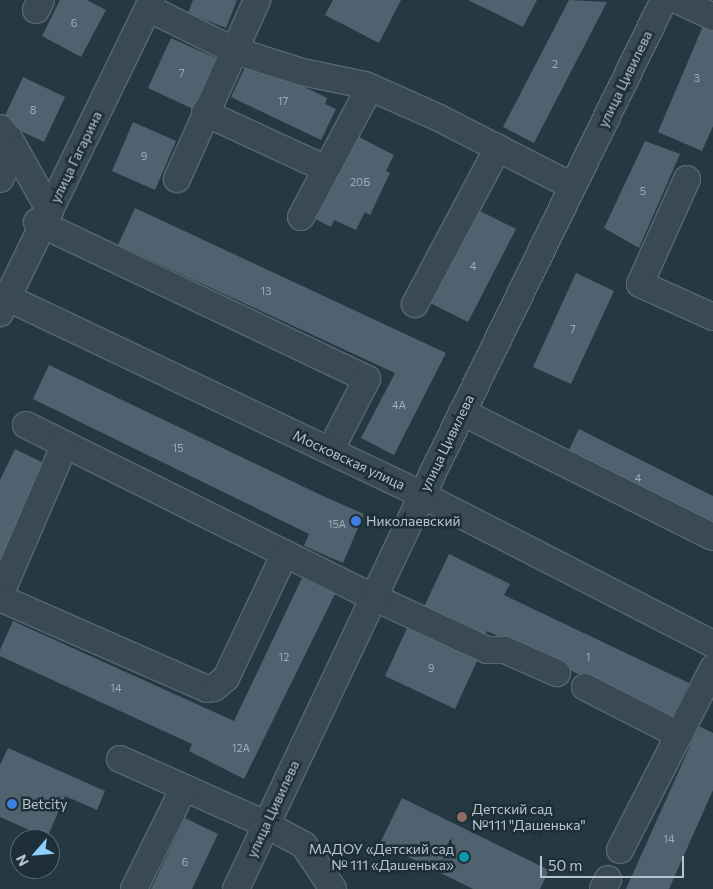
<!DOCTYPE html>
<meta charset="utf-8">
<style>
body{margin:0}
#map{position:relative;width:713px;height:889px;overflow:hidden;background:#253943;font-family:Commissioner,sans-serif}
div>[style]{position:absolute}
[style*='--x']{left:calc(var(--x)*1px);top:calc(var(--y)*1px);width:calc(var(--w)*1px);rotate:calc(var(--a)*1deg)}
.building>*{inset:0;background:#4e636f}
.roads{filter:drop-shadow(1px 0 #586770) drop-shadow(-1px 0 #586770) drop-shadow(0 1px #586770) drop-shadow(0 -1px #586770)}
.minor>*{height:26px;margin:-13px;padding:0 13px;transform-origin:13px;border-radius:13px;background:#3a4a53}
.dots>*{width:14px;height:14px;translate:-50% -50%;box-sizing:border-box;border:2px solid #1e2f38;border-radius:50%}
span{translate:-50% -50%;white-space:nowrap;text-align:center;line-height:1.15;-webkit-text-stroke:5px #1e2f38;paint-order:stroke}
.number-label{font-size:11px;color:#9dacb6}
.number-label span{-webkit-text-stroke-width:0}
.street-label{font-size:14px;color:#b7c4cd}
.poi-label{font-size:14px;color:#b7c4cd}
.left{translate:0 -50%;text-align:left}
.right{translate:-100% -50%;text-align:right}
.north{position:absolute;left:10px;top:829px;width:50px;height:50px;box-sizing:border-box;background:#1e2f38;border:1px solid #5b6b74;border-radius:50%;rotate:243deg;font-size:14px;font-weight:700;line-height:20px;text-align:center;color:#b7c4cd}
.north::after{content:'';display:block;margin:auto;width:18px;height:22px;background:#8cd0fd;clip-path:polygon(50% 0,100% 100%,50% 72%,0 100%)}
.scale{position:absolute;left:540px;top:856px;width:144px;height:22px;box-sizing:border-box;border:2px solid #b7c4cd;border-top:0;padding-left:6px;font-size:15px;line-height:18px;white-space:nowrap;color:#b7c4cd;-webkit-text-stroke:4px #1e2f38;paint-order:stroke}
</style>
<div id="map">
<div class="building">
<i style="clip-path:polygon(60px 0,87px 0,106px 10px,81px 57px,42px 36px)"></i>
<i style="clip-path:polygon(193px 0,237px 0,226px 28px,188px 13px)"></i>
<i style="clip-path:polygon(333px 0,401px 0,379px 43px,325px 15px)"></i>
<i style="clip-path:polygon(468px 0,537px 0,523px 27px)"></i>
<i style="clip-path:polygon(569px 0,607px 2px,534px 143px,503px 127px)"></i>
<i style="clip-path:polygon(703px 26px,713px 30px,713px 126px,702px 151px,658px 132px)"></i>
<i style="clip-path:polygon(171px 38px,216px 58px,193px 109px,148px 88px)"></i>
<i style="clip-path:polygon(245px 67px,259px 74px,263px 67px,327px 98px,325px 104px,336px 109px,321px 140px,231px 97px)"></i>
<i style="clip-path:polygon(23px 77px,65px 97px,44px 142px,2px 122px)"></i>
<i style="clip-path:polygon(133px 122px,176px 141px,155px 190px,112px 171px)"></i>
<i style="clip-path:polygon(357px 136px,394px 155px,386px 171px,390px 173px,370px 215px,365px 212px,356px 230px,334px 220px,331px 227px,311px 217px)"></i>
<i style="clip-path:polygon(645px 141px,680px 154px,639px 248px,604px 228px)"></i>
<i style="clip-path:polygon(135px 208px,446px 353px,394px 455px,361px 438px,395px 373px,118px 245px)"></i>
<i style="clip-path:polygon(478px 210px,516px 229px,468px 322px,430px 303px)"></i>
<i style="clip-path:polygon(576px 273px,614px 291px,571px 384px,533px 367px)"></i>
<i style="clip-path:polygon(49px 365px,325px 497px,364px 514px,343px 563px,304px 546px,309px 534px,33px 399px)"></i>
<i style="clip-path:polygon(579px 429px,713px 496px,713px 534px,564px 460px)"></i>
<i style="clip-path:polygon(15px 449px,48px 465px,0 568px,0 480px)"></i>
<i style="clip-path:polygon(449px 554px,510px 584px,504px 595px,689px 683px,672px 718px,487px 631px,482px 642px,421px 613px)"></i>
<i style="clip-path:polygon(302px 578px,335px 594px,244px 779px,189px 751px,192px 744px,0 656px,0 650px,13px 621px,234px 721px)"></i>
<i style="clip-path:polygon(408px 626px,478px 659px,455px 709px,385px 676px)"></i>
<i style="clip-path:polygon(699px 726px,713px 733px,713px 790px,669px 889px,626px 889px)"></i>
<i style="clip-path:polygon(8px 748px,105px 791px,97px 810px,65px 796px,47px 838px,0 817px,0 765px)"></i>
<i style="clip-path:polygon(402px 798px,549px 870px,540px 889px,473px 889px,380px 843px)"></i>
<i style="clip-path:polygon(185px 818px,218px 834px,192px 889px,151px 889px)"></i>
</div>
<div class="roads">
<div class="minor">
<i style="--x:677;--y:0;--w:40;--a:25"></i>
<i style="--x:148;--y:8;--w:95;--a:26.3"></i>
<i style="--x:233;--y:50;--w:72;--a:17.7"></i>
<i style="--x:302;--y:72;--w:64;--a:11.7"></i>
<i style="--x:365;--y:85;--w:81;--a:24"></i>
<i style="--x:439;--y:118;--w:149;--a:27.1"></i>
<i style="--x:36;--y:10;--w:11;--a:-63"></i>
<i style="--x:205;--y:113;--w:133;--a:24.8"></i>
<i style="--x:0;--y:128;--w:13;--a:48"></i>
<i style="--x:9;--y:138;--w:84;--a:60.7"></i>
<i style="--x:0;--y:179;--w:33;--a:-63"></i>
<i style="--x:177;--y:179;--w:196;--a:-65.9"></i>
<i style="--x:687;--y:179;--w:115;--a:114.1"></i>
<i style="--x:640;--y:284;--w:80;--a:24.3"></i>
<i style="--x:301;--y:217;--w:147;--a:-62"></i>
<i style="--x:37;--y:222;--w:365;--a:25.4"></i>
<i style="--x:367;--y:379;--w:81;--a:117.2"></i>
<i style="--x:8;--y:298;--w:458;--a:25.4"></i>
<i style="--x:422;--y:495;--w:327;--a:27.1"></i>
<i style="--x:415;--y:304;--w:177;--a:-62"></i>
<i style="--x:0;--y:313;--w:348;--a:-64.1"></i>
<i style="--x:462;--y:412;--w:280;--a:26.5"></i>
<i style="--x:26;--y:425;--w:387;--a:26.4"></i>
<i style="--x:373;--y:597;--w:126;--a:24.9"></i>
<i style="--x:487;--y:650;--w:18;--a:0"></i>
<i style="--x:505;--y:650;--w:57;--a:23.9"></i>
<i style="--x:0;--y:595;--w:164;--a:-66.7"></i>
<i style="--x:0;--y:598;--w:226;--a:23.7"></i>
<i style="--x:207;--y:689;--w:7;--a:-8"></i>
<i style="--x:214;--y:688;--w:16;--a:-40"></i>
<i style="--x:226;--y:678;--w:138;--a:-64.7"></i>
<i style="--x:585;--y:687;--w:106;--a:27.1"></i>
<i style="--x:120;--y:759;--w:159;--a:24.1"></i>
<i style="--x:265;--y:824;--w:44;--a:28.3"></i>
<i style="--x:304;--y:845;--w:53;--a:56.6"></i>
<i style="--x:620;--y:850;--w:204;--a:-62.9"></i>
<i style="--x:134;--y:889;--w:113;--a:-63.7"></i>
<i style="--x:236;--y:889;--w:436;--a:-64.7"></i>
<i style="--x:422;--y:495;--w:551;--a:-63.95"></i>
<i style="--x:603;--y:889;--w:11;--a:-63"></i>
</div>
</div>
<div class="dots">
<i style="left:356px;top:521px;background:#3f7fe0"></i>
<i style="left:12px;top:804px;background:#3f7fe0"></i>
<i style="left:462px;top:817px;background:#8d6e63"></i>
<i style="left:464px;top:857px;background:#0f9aa8"></i>
</div>
<div class="number-label">
<span style="left:74px;top:23px">6</span>
<span style="left:555px;top:64px">2</span>
<span style="left:182px;top:73px">7</span>
<span style="left:697px;top:78px">3</span>
<span style="left:283px;top:101px">17</span>
<span style="left:33px;top:110px">8</span>
<span style="left:144px;top:156px">9</span>
<span style="left:360px;top:182px">20Б</span>
<span style="left:643px;top:191px">5</span>
<span style="left:473px;top:266px">4</span>
<span style="left:266px;top:291px">13</span>
<span style="left:573px;top:329px">7</span>
<span style="left:399px;top:405px">4А</span>
<span style="left:178px;top:448px">15</span>
<span style="left:638px;top:478px">4</span>
<span style="left:337px;top:524px">15А</span>
<span style="left:284px;top:657px">12</span>
<span style="left:588px;top:657px">1</span>
<span style="left:431px;top:668px">9</span>
<span style="left:116px;top:688px">14</span>
<span style="left:241px;top:748px">12А</span>
<span style="left:669px;top:839px">14</span>
<span style="left:185px;top:862px">6</span>
</div>
<div class="street-label">
<span style="left:625px;top:79px;rotate:-64deg">улица Цивилева</span>
<span style="left:76px;top:157px;rotate:-64deg">улица Гагарина</span>
<span style="left:447px;top:443px;rotate:-64deg">улица Цивилева</span>
<span style="left:349px;top:460px;rotate:25deg">Московская улица</span>
<span style="left:273px;top:809px;rotate:-65deg">улица Цивилева</span>
</div>
<div class="poi-label">
<span class="left" style="left:366px;top:521px">Николаевский</span>
<span class="left" style="left:22px;top:804px">Betcity</span>
<span class="left" style="left:472px;top:817px">Детский сад<br>№111 "Дашенька"</span>
<span class="right" style="left:454px;top:857px">МАДОУ «Детский сад<br>№ 111 «Дашенька»</span>
</div>
<div class="north">N</div>
<div class="scale">50 m</div>
</div>
